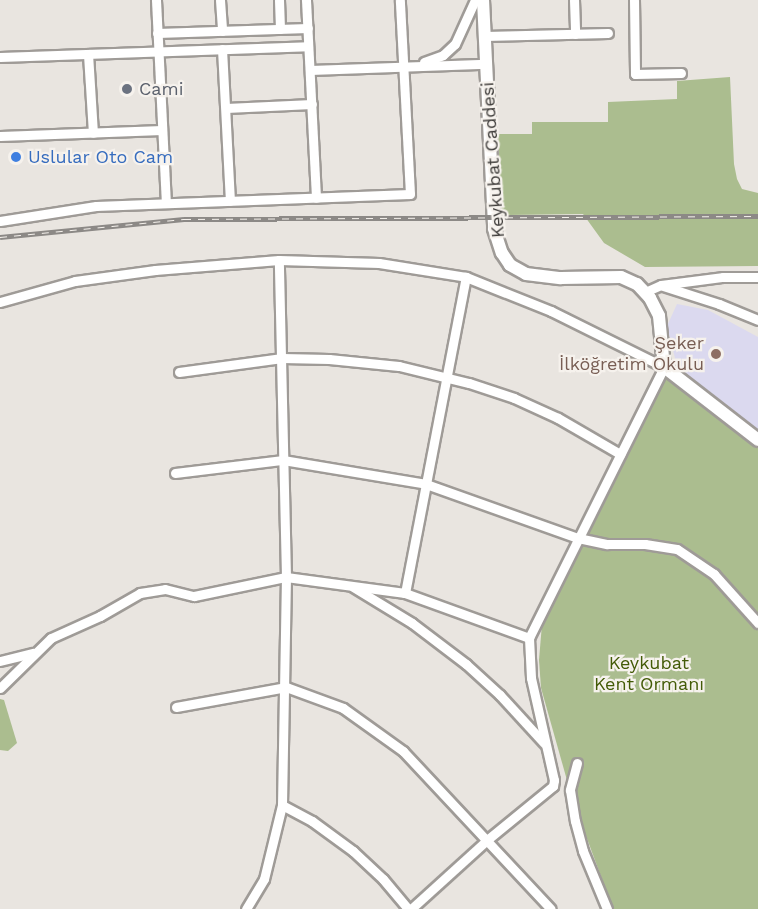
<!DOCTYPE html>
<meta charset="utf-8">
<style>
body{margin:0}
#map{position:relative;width:758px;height:909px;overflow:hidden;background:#e9e5e0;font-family:"Work Sans",sans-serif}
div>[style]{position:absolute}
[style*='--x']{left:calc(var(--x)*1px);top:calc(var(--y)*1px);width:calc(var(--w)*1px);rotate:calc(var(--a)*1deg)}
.education>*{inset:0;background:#dbd9ef}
.green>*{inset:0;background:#abbd8f}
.roads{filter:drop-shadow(2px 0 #9f9b97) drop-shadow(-2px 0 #9f9b97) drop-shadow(0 2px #9f9b97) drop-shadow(0 -2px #9f9b97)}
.minor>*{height:9px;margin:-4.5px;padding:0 4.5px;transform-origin:4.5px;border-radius:4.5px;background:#fff}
.tertiary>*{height:12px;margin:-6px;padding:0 6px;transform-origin:6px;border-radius:6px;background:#fff}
.rail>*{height:4.5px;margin-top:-2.25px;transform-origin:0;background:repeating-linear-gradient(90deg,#f6f2ed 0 7px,#8c8986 0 14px);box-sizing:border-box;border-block:2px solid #8c8986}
.dots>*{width:16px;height:16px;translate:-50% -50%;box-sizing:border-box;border:3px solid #f6f2ed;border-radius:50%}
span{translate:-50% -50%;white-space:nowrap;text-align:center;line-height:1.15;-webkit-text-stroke:4.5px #f6f2ed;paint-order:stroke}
.worship-label{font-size:18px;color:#5b616d}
.left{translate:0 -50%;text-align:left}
.shop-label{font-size:18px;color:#366cbe}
.street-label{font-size:18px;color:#3e3c3a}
.education-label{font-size:18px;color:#785e54}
.right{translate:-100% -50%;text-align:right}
.park-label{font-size:18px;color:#435b07}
</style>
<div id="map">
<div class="education">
<i style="clip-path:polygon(677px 304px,708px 310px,758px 337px,758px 431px,678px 370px,667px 326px)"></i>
</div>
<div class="green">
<i style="clip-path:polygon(730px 77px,734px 164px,737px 179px,742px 189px,758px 193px,758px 266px,645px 267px,604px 243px,583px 214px,502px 215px,498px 134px,532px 134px,532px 122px,608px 122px,608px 102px,677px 99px,677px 81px)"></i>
<i style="clip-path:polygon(678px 370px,758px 431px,758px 909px,613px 909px,572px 798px,541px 688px,539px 660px,542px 624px,666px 378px)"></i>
<i style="clip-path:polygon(0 699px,4px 700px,17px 743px,8px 751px,0 750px)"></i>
</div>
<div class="roads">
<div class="minor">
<i style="--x:156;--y:0;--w:203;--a:87.2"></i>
<i style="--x:220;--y:0;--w:31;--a:86"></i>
<i style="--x:279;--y:0;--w:29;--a:88"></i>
<i style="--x:306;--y:0;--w:198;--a:87.1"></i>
<i style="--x:574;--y:0;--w:34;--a:88"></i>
<i style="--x:634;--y:0;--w:74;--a:89.2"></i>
<i style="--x:635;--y:74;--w:46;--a:-1.2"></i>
<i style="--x:157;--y:33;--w:151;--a:-1.9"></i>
<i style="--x:485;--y:36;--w:123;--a:-1.4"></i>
<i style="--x:222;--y:49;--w:152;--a:87"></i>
<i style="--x:88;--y:54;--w:79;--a:86.4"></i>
<i style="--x:0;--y:57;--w:308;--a:-2"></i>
<i style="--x:424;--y:62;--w:20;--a:-20"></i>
<i style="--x:443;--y:55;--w:16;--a:-43"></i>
<i style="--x:455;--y:44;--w:48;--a:-65.6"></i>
<i style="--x:310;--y:70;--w:176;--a:-2"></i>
<i style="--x:226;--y:108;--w:86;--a:-2.7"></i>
<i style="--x:0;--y:136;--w:162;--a:-2.1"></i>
<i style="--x:0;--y:221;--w:97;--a:-8.9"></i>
<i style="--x:96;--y:206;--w:314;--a:-2.2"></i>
<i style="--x:410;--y:194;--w:194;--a:-93"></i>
<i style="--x:663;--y:286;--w:59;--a:17.8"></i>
<i style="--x:719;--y:304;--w:42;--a:22.3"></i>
<i style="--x:645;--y:292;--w:17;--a:-24"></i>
<i style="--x:661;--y:285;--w:63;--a:-7.4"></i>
<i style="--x:723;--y:277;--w:35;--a:0"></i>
<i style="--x:0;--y:302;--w:78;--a:-15.6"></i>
<i style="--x:75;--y:281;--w:81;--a:-7.8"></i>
<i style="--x:155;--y:270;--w:124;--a:-4.6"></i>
<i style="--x:279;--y:260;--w:100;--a:1.7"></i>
<i style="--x:379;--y:263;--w:88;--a:9.1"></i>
<i style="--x:466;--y:277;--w:92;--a:21.8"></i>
<i style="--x:551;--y:311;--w:126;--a:26.4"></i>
<i style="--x:664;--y:367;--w:303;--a:116.5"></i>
<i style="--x:529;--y:638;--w:40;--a:87.1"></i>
<i style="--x:531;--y:678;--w:105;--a:77.3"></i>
<i style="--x:554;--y:780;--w:6;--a:99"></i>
<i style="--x:553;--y:786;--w:85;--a:140.7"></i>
<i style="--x:487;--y:840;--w:103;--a:137.8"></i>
<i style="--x:179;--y:372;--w:104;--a:-7.7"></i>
<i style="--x:282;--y:358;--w:47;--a:1.2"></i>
<i style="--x:329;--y:359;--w:70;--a:5.7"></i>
<i style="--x:399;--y:366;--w:72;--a:13.7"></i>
<i style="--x:469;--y:383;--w:47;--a:18.4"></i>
<i style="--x:514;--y:398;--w:48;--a:24.4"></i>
<i style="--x:558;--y:418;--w:72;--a:30.1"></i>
<i style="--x:175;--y:473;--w:109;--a:-6.9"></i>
<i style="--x:283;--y:460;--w:145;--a:9.5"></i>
<i style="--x:426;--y:484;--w:161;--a:19.6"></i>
<i style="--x:578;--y:538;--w:30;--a:12"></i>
<i style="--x:607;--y:544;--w:38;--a:0"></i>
<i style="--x:645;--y:544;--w:32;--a:9"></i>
<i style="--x:677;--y:549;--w:45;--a:34"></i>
<i style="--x:714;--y:574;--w:66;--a:48.1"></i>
<i style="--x:353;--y:587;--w:69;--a:31.4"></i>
<i style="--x:412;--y:623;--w:68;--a:37.2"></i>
<i style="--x:466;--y:664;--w:46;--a:42.4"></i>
<i style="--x:500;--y:695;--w:65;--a:47.5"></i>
<i style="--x:405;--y:593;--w:322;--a:-79.1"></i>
<i style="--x:0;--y:661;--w:34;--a:-14"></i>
<i style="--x:0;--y:688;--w:71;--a:-44.4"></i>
<i style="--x:51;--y:638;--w:54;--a:-24.2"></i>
<i style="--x:100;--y:616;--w:46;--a:-29.9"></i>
<i style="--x:140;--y:593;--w:25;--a:-9"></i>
<i style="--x:165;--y:589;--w:30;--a:14"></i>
<i style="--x:194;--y:596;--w:94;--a:-11.7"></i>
<i style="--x:286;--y:577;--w:120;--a:7.7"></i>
<i style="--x:405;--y:593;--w:132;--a:19.9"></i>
<i style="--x:176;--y:707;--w:112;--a:-10.3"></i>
<i style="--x:286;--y:687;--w:61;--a:20.2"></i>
<i style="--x:343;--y:708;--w:74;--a:35.6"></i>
<i style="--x:403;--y:751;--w:216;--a:46.9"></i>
<i style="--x:577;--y:763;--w:28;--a:105"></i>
<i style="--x:570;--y:790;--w:31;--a:81"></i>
<i style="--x:575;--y:821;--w:31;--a:75"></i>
<i style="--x:583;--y:851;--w:63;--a:67.5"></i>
<i style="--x:282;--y:805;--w:34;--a:28"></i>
<i style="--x:312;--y:821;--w:51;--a:36.2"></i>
<i style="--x:353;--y:851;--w:41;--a:43"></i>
<i style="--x:383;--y:879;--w:39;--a:50"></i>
<i style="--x:246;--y:909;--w:35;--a:-59"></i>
<i style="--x:264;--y:879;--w:76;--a:-76.3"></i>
<i style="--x:282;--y:805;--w:228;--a:-89"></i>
<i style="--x:286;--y:577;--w:317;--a:-91.3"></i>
</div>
<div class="tertiary">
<i style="--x:483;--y:0;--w:229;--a:87.2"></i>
<i style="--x:494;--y:229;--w:25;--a:72"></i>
<i style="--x:502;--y:253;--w:14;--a:56"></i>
<i style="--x:510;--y:265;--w:18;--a:29"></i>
<i style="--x:526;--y:274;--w:35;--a:7"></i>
<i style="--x:561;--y:278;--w:60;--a:-1"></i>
<i style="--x:621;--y:277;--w:17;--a:24"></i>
<i style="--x:637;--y:284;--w:19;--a:47"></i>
<i style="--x:650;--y:298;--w:20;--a:63"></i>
<i style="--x:659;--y:316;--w:51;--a:84.4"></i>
<i style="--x:664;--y:367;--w:119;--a:37.8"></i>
</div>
</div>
<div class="rail">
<i style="--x:0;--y:237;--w:185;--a:-5.6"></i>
<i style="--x:184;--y:219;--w:574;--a:-0.3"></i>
</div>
<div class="dots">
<i style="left:127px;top:89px;background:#6b7280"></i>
<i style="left:16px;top:157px;background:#3f7fe0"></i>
<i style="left:716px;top:354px;background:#8d6e63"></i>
</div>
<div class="worship-label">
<span class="left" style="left:139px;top:89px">Cami</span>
</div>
<div class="shop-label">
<span class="left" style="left:28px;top:157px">Uslular Oto Cam</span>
</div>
<div class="street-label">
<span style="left:493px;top:160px;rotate:-94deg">Keykubat Caddesi</span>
</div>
<div class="education-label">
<span class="right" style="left:704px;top:354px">Şeker<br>İlköğretim Okulu</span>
</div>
<div class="park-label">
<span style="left:649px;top:674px">Keykubat<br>Kent Ormanı</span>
</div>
</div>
